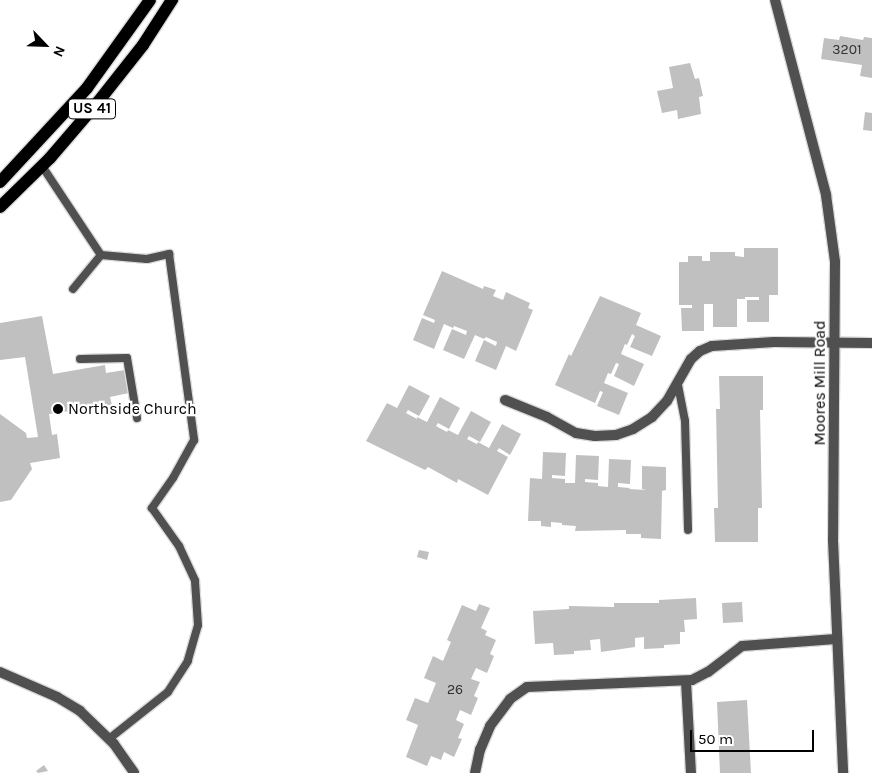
<!DOCTYPE html>
<style>
body{margin:0}
#map{position:relative;width:872px;height:773px;overflow:hidden;background:#fff;font-family:Karla,sans-serif}
div>[style]{position:absolute}
[style*='--x']{left:calc(var(--x)*1px);top:calc(var(--y)*1px);width:calc(var(--w)*1px);rotate:calc(var(--a)*1deg)}
.building>*{inset:0;background:#c0c0c0}
.roads{filter:drop-shadow(1px 0 #dbdbdb) drop-shadow(-1px 0 #dbdbdb) drop-shadow(0 1px #dbdbdb) drop-shadow(0 -1px #dbdbdb)}
.service>*{height:8px;margin:-4px;padding:0 4px;transform-origin:4px;border-radius:4px;background:#505050}
.minor>*{height:10px;margin:-5px;padding:0 5px;transform-origin:5px;border-radius:5px;background:#505050}
.tertiary>*{height:10px;margin:-5px;padding:0 5px;transform-origin:5px;border-radius:5px;background:#505050}
.primary>*{height:12px;margin:-6px;padding:0 6px;transform-origin:6px;border-radius:6px;background:#000}
.dots>*{width:14px;height:14px;translate:-50% -50%;box-sizing:border-box;border:2px solid #fff;border-radius:50%}
span{translate:-50% -50%;white-space:nowrap;text-align:center;line-height:1.15;-webkit-text-stroke:4.5px #fff;paint-order:stroke}
.number-label{font-size:14px;color:#303030}
.number-label span{-webkit-text-stroke-width:0}
.shield-label span{padding:1px 4px;background:#fff;border:1px solid;border-radius:4px;-webkit-text-stroke-width:0}
.shield-label{font-size:15px;color:#000;font-weight:700}
.street-label{font-size:16px;color:#000}
.poi-label{font-size:16px;color:#000}
.left{translate:0 -50%;text-align:left}
.north{position:absolute;left:20px;top:20px;width:50px;height:50px;-webkit-text-stroke:4px #fff;paint-order:stroke;rotate:114deg;font-size:14px;font-weight:700;line-height:20px;text-align:center;color:#000}
.north::after{content:'';display:block;margin:auto;width:18px;height:22px;background:#000;clip-path:polygon(50% 0,100% 100%,50% 72%,0 100%)}
.scale{position:absolute;left:690px;top:730px;width:124px;height:22px;box-sizing:border-box;border:2px solid #000;border-top:0;padding-left:6px;font-size:15px;line-height:18px;white-space:nowrap;color:#000;-webkit-text-stroke:4px #fff;paint-order:stroke}
</style>
<div id="map">
<div class="building">
<i style="clip-path:polygon(840px 36px,863px 40px,864px 37px,872px 38px,872px 78px,860px 76px,862px 65px,821px 59px,824px 38px,839px 40px)"></i>
<i style="clip-path:polygon(690px 63px,695px 79px,699px 78px,703px 96px,699px 97px,701px 114px,678px 119px,677px 110px,662px 113px,657px 91px,673px 88px,669px 67px)"></i>
<i style="clip-path:polygon(865px 112px,872px 113px,872px 131px,863px 130px)"></i>
<i style="clip-path:polygon(744px 248px,778px 248px,778px 295px,769px 295px,769px 322px,747px 322px,747px 300px,759px 300px,759px 297px,745px 297px,745px 299px,737px 299px,737px 327px,713px 327px,713px 304px,704px 304px,704px 331px,682px 331px,681px 308px,692px 308px,692px 305px,679px 305px,679px 262px,688px 262px,688px 256px,702px 256px,702px 261px,710px 261px,710px 252px,735px 252px,735px 256px,744px 257px)"></i>
<i style="clip-path:polygon(442px 271px,483px 289px,484px 286px,496px 290px,493px 296px,503px 300px,506px 292px,530px 303px,528px 308px,533px 310px,516px 351px,506px 346px,496px 370px,475px 361px,484px 340px,496px 346px,497px 342px,486px 337px,484px 339px,475px 335px,464px 359px,443px 350px,452px 329px,466px 335px,467px 331px,454px 326px,453px 328px,444px 324px,434px 349px,413px 340px,422px 318px,434px 323px,435px 320px,423px 315px)"></i>
<i style="clip-path:polygon(600px 296px,641px 313px,636px 325px,661px 336px,652px 356px,630px 347px,635px 336px,632px 334px,627px 345px,625px 344px,621px 354px,644px 364px,634px 386px,614px 376px,619px 364px,616px 363px,611px 374px,608px 373px,604px 383px,628px 393px,619px 415px,597px 406px,603px 392px,600px 391px,595px 403px,555px 385px,569px 354px,571px 356px)"></i>
<i style="clip-path:polygon(42px 316px,53px 374px,105px 365px,106px 373px,125px 370px,129px 393px,110px 397px,112px 405px,49px 414px,52px 435px,57px 434px,60px 458px,30px 463px,32px 469px,11px 500px,0 502px,0 414px,26px 433px,27px 438px,38px 437px,25px 357px,0 360px,0 323px)"></i>
<i style="clip-path:polygon(719px 376px,763px 376px,763px 410px,760px 410px,762px 508px,758px 508px,758px 542px,715px 542px,714px 508px,718px 508px,716px 409px,720px 409px)"></i>
<i style="clip-path:polygon(409px 385px,430px 396px,419px 416px,408px 410px,406px 413px,417px 419px,417px 417px,427px 422px,440px 397px,460px 408px,449px 429px,438px 423px,436px 426px,447px 432px,448px 430px,458px 435px,471px 411px,491px 422px,480px 442px,469px 436px,467px 439px,477px 444px,478px 442px,489px 448px,502px 424px,521px 434px,510px 455px,499px 448px,497px 451px,508px 457px,488px 495px,458px 479px,457px 483px,428px 467px,425px 470px,366px 441px,387px 403px,397px 408px)"></i>
<i style="clip-path:polygon(543px 452px,566px 453px,565px 476px,552px 475px,552px 478px,565px 479px,565px 483px,575px 483px,576px 455px,599px 456px,598px 480px,585px 479px,585px 482px,598px 483px,598px 486px,608px 487px,609px 459px,631px 460px,630px 484px,618px 483px,618px 487px,630px 488px,629px 489px,646px 490px,642px 489px,642px 466px,666px 467px,666px 490px,662px 491px,661px 539px,641px 538px,641px 534px,626px 534px,626px 530px,575px 531px,576px 526px,562px 525px,562px 523px,551px 522px,551px 527px,541px 526px,541px 521px,528px 521px,530px 478px,542px 479px)"></i>
<i style="clip-path:polygon(419px 550px,429px 552px,427px 560px,417px 557px)"></i>
<i style="clip-path:polygon(696px 598px,697px 619px,684px 620px,685px 632px,680px 632px,680px 644px,664px 645px,664px 648px,644px 649px,644px 637px,635px 638px,635px 647px,601px 652px,600px 639px,590px 640px,591px 650px,574px 651px,574px 654px,554px 655px,553px 643px,535px 644px,533px 611px,569px 609px,569px 606px,614px 607px,614px 603px,659px 603px,659px 600px)"></i>
<i style="clip-path:polygon(742px 602px,743px 622px,723px 623px,722px 603px)"></i>
<i style="clip-path:polygon(479px 604px,490px 608px,481px 628px,487px 631px,485px 635px,496px 640px,490px 654px,494px 656px,487px 673px,476px 668px,471px 679px,480px 682px,474px 696px,478px 698px,471px 715px,460px 710px,456px 720px,464px 724px,458px 738px,462px 739px,454px 757px,444px 752px,441px 760px,431px 756px,427px 766px,406px 757px,418px 725px,406px 720px,415px 698px,428px 703px,436px 683px,424px 678px,433px 656px,443px 661px,451px 642px,447px 640px,462px 605px,476px 611px)"></i>
<i style="clip-path:polygon(747px 700px,751px 773px,720px 773px,717px 702px)"></i>
<i style="clip-path:polygon(44px 765px,48px 771px,38px 773px,36px 771px)"></i>
</div>
<div class="roads">
<div class="service">
<i style="--x:42;--y:166;--w:107;--a:56.5"></i>
<i style="--x:101;--y:255;--w:46;--a:5"></i>
<i style="--x:147;--y:259;--w:23;--a:-13"></i>
<i style="--x:169;--y:254;--w:188;--a:82.3"></i>
<i style="--x:194;--y:440;--w:43;--a:118.9"></i>
<i style="--x:173;--y:478;--w:37;--a:125"></i>
<i style="--x:152;--y:508;--w:47;--a:54.6"></i>
<i style="--x:179;--y:546;--w:38;--a:65"></i>
<i style="--x:195;--y:581;--w:44;--a:86.1"></i>
<i style="--x:198;--y:625;--w:37;--a:106"></i>
<i style="--x:188;--y:661;--w:37;--a:123"></i>
<i style="--x:168;--y:692;--w:75;--a:141.5"></i>
<i style="--x:73;--y:289;--w:44;--a:-50.5"></i>
<i style="--x:80;--y:359;--w:47;--a:-1.2"></i>
<i style="--x:127;--y:358;--w:61;--a:80.5"></i>
<i style="--x:678;--y:385;--w:37;--a:79"></i>
<i style="--x:685;--y:421;--w:109;--a:88.4"></i>
</div>
<div class="minor">
<i style="--x:505;--y:400;--w:45;--a:22"></i>
<i style="--x:547;--y:417;--w:33;--a:29"></i>
<i style="--x:576;--y:433;--w:19;--a:9"></i>
<i style="--x:595;--y:436;--w:21;--a:-3"></i>
<i style="--x:616;--y:435;--w:18;--a:-19"></i>
<i style="--x:633;--y:429;--w:22;--a:-32"></i>
<i style="--x:652;--y:417;--w:22;--a:-47"></i>
<i style="--x:667;--y:401;--w:48;--a:-60.3"></i>
<i style="--x:691;--y:359;--w:12;--a:-42"></i>
<i style="--x:700;--y:351;--w:13;--a:-23"></i>
<i style="--x:712;--y:346;--w:62;--a:-3.7"></i>
<i style="--x:774;--y:342;--w:98;--a:0.6"></i>
<i style="--x:686;--y:681;--w:92;--a:86.9"></i>
<i style="--x:475;--y:773;--w:24;--a:-78"></i>
<i style="--x:480;--y:750;--w:26;--a:-67"></i>
<i style="--x:490;--y:726;--w:34;--a:-53"></i>
<i style="--x:510;--y:699;--w:21;--a:-35"></i>
<i style="--x:527;--y:687;--w:165;--a:-2.4"></i>
<i style="--x:692;--y:680;--w:18;--a:-27"></i>
<i style="--x:708;--y:672;--w:43;--a:-37.4"></i>
<i style="--x:742;--y:646;--w:94;--a:-4.3"></i>
</div>
<div class="tertiary">
<i style="--x:775;--y:0;--w:202;--a:75.3"></i>
<i style="--x:826;--y:195;--w:68;--a:82.3"></i>
<i style="--x:835;--y:262;--w:278;--a:90.4"></i>
<i style="--x:833;--y:540;--w:233;--a:87.5"></i>
<i style="--x:0;--y:672;--w:62;--a:23.7"></i>
<i style="--x:57;--y:697;--w:27;--a:31"></i>
<i style="--x:80;--y:711;--w:47;--a:44.1"></i>
<i style="--x:114;--y:744;--w:35;--a:55"></i>
</div>
<div class="primary">
<i style="--x:0;--y:182;--w:128;--a:-47.2"></i>
<i style="--x:87;--y:88;--w:108;--a:-54.4"></i>
<i style="--x:0;--y:207;--w:70;--a:-44.4"></i>
<i style="--x:50;--y:158;--w:74;--a:-49.4"></i>
<i style="--x:98;--y:102;--w:73;--a:-51.7"></i>
<i style="--x:143;--y:45;--w:54;--a:-57.2"></i>
</div>
</div>
<div class="dots">
<i style="left:58px;top:409px;background:#000"></i>
</div>
<div class="number-label">
<span style="left:847px;top:50px">3201</span>
<span style="left:455px;top:690px">26</span>
</div>
<div class="shield-label">
<span style="left:92px;top:109px">US 41</span>
</div>
<div class="street-label">
<span style="left:820px;top:383px;rotate:-90deg">Moores Mill Road</span>
</div>
<div class="poi-label">
<span class="left" style="left:68px;top:409px">Northside Church</span>
</div>
<div class="north">N</div>
<div class="scale">50 m</div>
</div>
